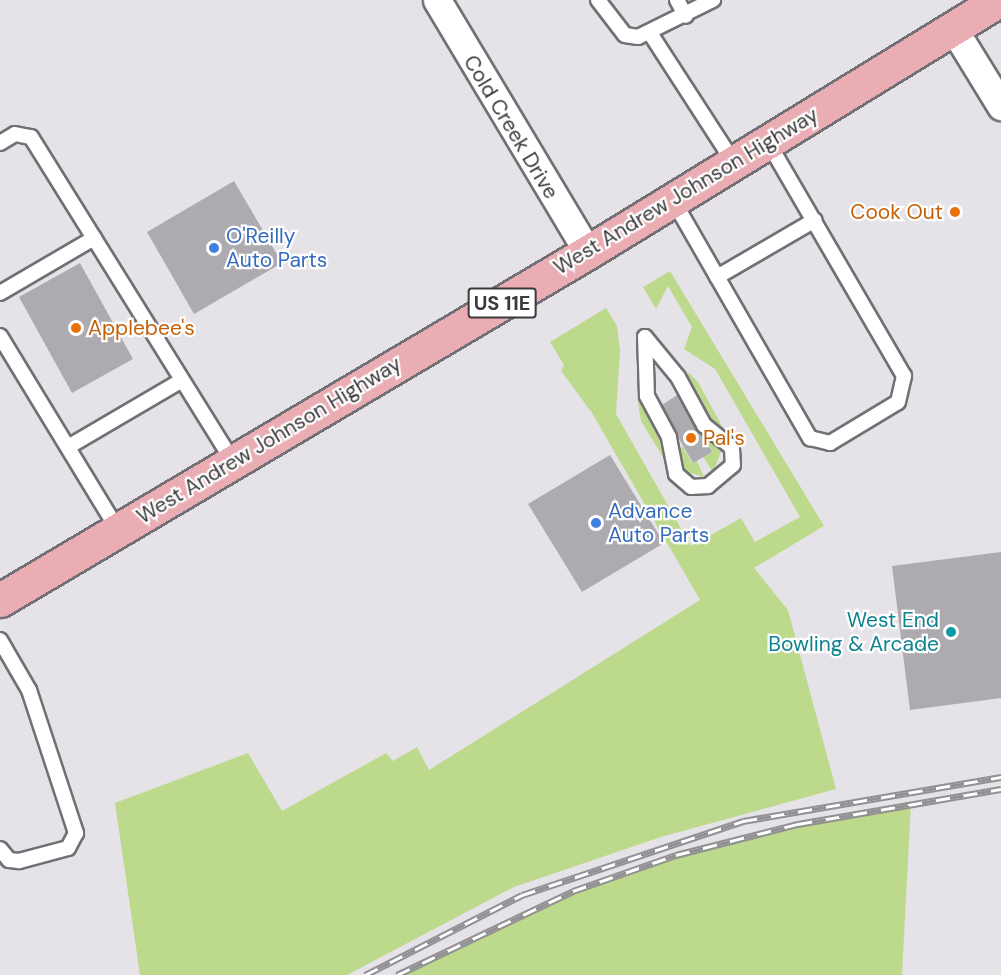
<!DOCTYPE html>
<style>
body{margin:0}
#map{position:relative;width:1001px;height:975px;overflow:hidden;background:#e5e3e8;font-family:"DM Sans",sans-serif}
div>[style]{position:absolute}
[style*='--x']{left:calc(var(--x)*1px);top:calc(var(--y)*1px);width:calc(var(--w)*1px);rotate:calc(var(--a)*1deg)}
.green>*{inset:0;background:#bdda8c}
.building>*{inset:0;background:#adaab0}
.roads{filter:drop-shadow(2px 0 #727075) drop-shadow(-2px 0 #727075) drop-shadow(0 2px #727075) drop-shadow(0 -2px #727075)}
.lane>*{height:14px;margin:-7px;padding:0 7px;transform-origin:7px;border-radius:7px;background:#fff}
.street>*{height:27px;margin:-13.5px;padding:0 13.5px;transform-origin:13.5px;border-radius:13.5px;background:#fff}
.primary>*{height:33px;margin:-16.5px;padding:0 16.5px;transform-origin:16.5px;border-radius:16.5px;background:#e9adb3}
.rail>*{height:7px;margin-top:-3.5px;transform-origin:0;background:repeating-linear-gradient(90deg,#fff 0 14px,#929094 0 28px);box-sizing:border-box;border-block:2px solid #929094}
.dots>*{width:16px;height:16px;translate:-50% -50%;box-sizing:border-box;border:3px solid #fff;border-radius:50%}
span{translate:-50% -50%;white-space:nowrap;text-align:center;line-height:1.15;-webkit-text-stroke:4.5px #fff;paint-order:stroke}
.shield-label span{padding:2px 4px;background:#fff;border:2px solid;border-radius:4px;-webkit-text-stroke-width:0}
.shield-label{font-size:20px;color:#3b3a3c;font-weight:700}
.street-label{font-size:21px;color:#3b3a3c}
.food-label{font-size:21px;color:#c56008}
.right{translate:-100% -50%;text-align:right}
.left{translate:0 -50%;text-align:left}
.shop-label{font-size:21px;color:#366cbe}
.culture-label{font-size:21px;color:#0d838f}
</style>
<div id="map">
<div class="green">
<i style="clip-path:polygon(670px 271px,824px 526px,754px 568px,788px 610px,836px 789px,661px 837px,514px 887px,347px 975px,140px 975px,115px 803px,248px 753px,282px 811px,386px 753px,393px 761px,417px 747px,429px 770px,700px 600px,592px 413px,561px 371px,564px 365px,550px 342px,606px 308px,617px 326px,620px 351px,616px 414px,691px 546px,741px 518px,755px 542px,800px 517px,715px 369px,684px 349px,692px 327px,668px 286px,656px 309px,643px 287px)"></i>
<i style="clip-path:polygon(689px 373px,698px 382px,724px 430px,705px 412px,685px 375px)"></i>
<i style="clip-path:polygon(637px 396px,661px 443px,666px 462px,641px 421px)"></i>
<i style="clip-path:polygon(699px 429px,721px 452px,713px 472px,703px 457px,712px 452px)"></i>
<i style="clip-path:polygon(683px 447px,692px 463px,697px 461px,704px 477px,681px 470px,677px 448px)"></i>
<i style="clip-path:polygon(911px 803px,902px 975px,397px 975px,573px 891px,676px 855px,798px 824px)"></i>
</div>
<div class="building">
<i style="clip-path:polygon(234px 181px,282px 263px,194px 314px,147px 232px)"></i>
<i style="clip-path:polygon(80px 263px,133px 359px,72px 393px,19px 297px)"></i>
<i style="clip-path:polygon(679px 394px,712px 452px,693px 463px,660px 406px)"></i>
<i style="clip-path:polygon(610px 455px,664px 543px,582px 592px,528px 504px)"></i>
<i style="clip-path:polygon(1001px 552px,1001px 698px,910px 710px,892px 566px)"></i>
</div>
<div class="roads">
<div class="lane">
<i style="--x:598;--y:0;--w:44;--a:52.4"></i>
<i style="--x:625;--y:35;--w:13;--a:9"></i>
<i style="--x:638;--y:37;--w:84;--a:-26.3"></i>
<i style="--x:677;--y:0;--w:18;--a:61"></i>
<i style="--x:650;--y:33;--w:155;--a:57.1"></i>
<i style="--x:0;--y:143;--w:17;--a:-31"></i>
<i style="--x:15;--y:134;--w:16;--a:11"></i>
<i style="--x:31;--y:137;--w:383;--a:58.1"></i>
<i style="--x:673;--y:200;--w:275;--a:60.1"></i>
<i style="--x:810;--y:438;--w:21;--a:14"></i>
<i style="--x:830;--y:443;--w:79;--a:-31.1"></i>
<i style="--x:898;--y:402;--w:27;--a:-77"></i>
<i style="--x:904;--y:376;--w:271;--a:-120.2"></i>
<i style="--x:717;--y:277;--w:113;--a:-30.2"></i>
<i style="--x:0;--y:293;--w:109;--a:-30.3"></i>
<i style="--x:0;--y:336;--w:227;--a:58.7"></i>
<i style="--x:645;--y:337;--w:52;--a:50.5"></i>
<i style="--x:678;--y:377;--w:55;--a:61.6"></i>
<i style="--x:704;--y:425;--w:36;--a:39"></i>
<i style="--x:732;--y:448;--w:17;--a:87"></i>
<i style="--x:733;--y:465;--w:33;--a:140"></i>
<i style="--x:708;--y:486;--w:17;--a:177"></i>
<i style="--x:691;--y:487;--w:20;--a:-139"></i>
<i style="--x:676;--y:474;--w:38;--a:-101"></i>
<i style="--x:669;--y:437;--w:47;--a:-118.2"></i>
<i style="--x:647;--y:396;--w:59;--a:-91.9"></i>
<i style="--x:68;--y:447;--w:132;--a:-30.4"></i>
<i style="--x:0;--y:640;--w:58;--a:59.9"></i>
<i style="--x:29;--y:690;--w:151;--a:71.8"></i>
<i style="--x:76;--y:833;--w:17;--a:118"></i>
<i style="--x:68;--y:848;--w:51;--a:165.1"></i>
<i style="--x:19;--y:861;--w:10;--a:-174"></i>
<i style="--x:9;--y:860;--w:14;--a:-129"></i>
</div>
<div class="street">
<i style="--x:437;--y:0;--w:294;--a:59.1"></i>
<i style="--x:953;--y:28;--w:92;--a:58.4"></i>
</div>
<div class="primary">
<i style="--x:0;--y:600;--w:683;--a:-30.62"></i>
<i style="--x:588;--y:252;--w:483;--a:-31.5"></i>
</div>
</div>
<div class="rail">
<i style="--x:365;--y:975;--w:176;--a:-27"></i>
<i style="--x:522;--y:895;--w:233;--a:-18.5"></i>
<i style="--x:743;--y:821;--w:262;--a:-9.7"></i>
<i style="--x:397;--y:975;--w:195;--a:-25.5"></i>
<i style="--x:573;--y:891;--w:109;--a:-19.3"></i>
<i style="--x:676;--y:855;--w:126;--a:-14.3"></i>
<i style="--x:798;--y:824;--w:206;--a:-9.8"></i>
</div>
<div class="dots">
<i style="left:955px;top:212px;background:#e8710a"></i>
<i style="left:214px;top:248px;background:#3f7fe0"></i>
<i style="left:76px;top:328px;background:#e8710a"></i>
<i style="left:691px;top:438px;background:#e8710a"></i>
<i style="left:596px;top:523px;background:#3f7fe0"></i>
<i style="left:951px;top:632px;background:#0f9aa8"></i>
</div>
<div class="shield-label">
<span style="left:502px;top:303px">US 11E</span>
</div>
<div class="street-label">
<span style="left:511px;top:127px;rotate:59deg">Cold Creek Drive</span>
<span style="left:686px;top:191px;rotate:-31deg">West Andrew Johnson Highway</span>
<span style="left:269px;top:440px;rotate:-31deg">West Andrew Johnson Highway</span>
</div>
<div class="food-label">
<span class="right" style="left:943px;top:212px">Cook Out</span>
<span class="left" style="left:88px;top:328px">Applebee's</span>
<span class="left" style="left:703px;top:438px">Pal's</span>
</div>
<div class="shop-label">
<span class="left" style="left:226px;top:248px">O'Reilly<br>Auto Parts</span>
<span class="left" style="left:608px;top:523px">Advance<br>Auto Parts</span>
</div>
<div class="culture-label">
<span class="right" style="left:939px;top:632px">West End<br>Bowling &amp; Arcade</span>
</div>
</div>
